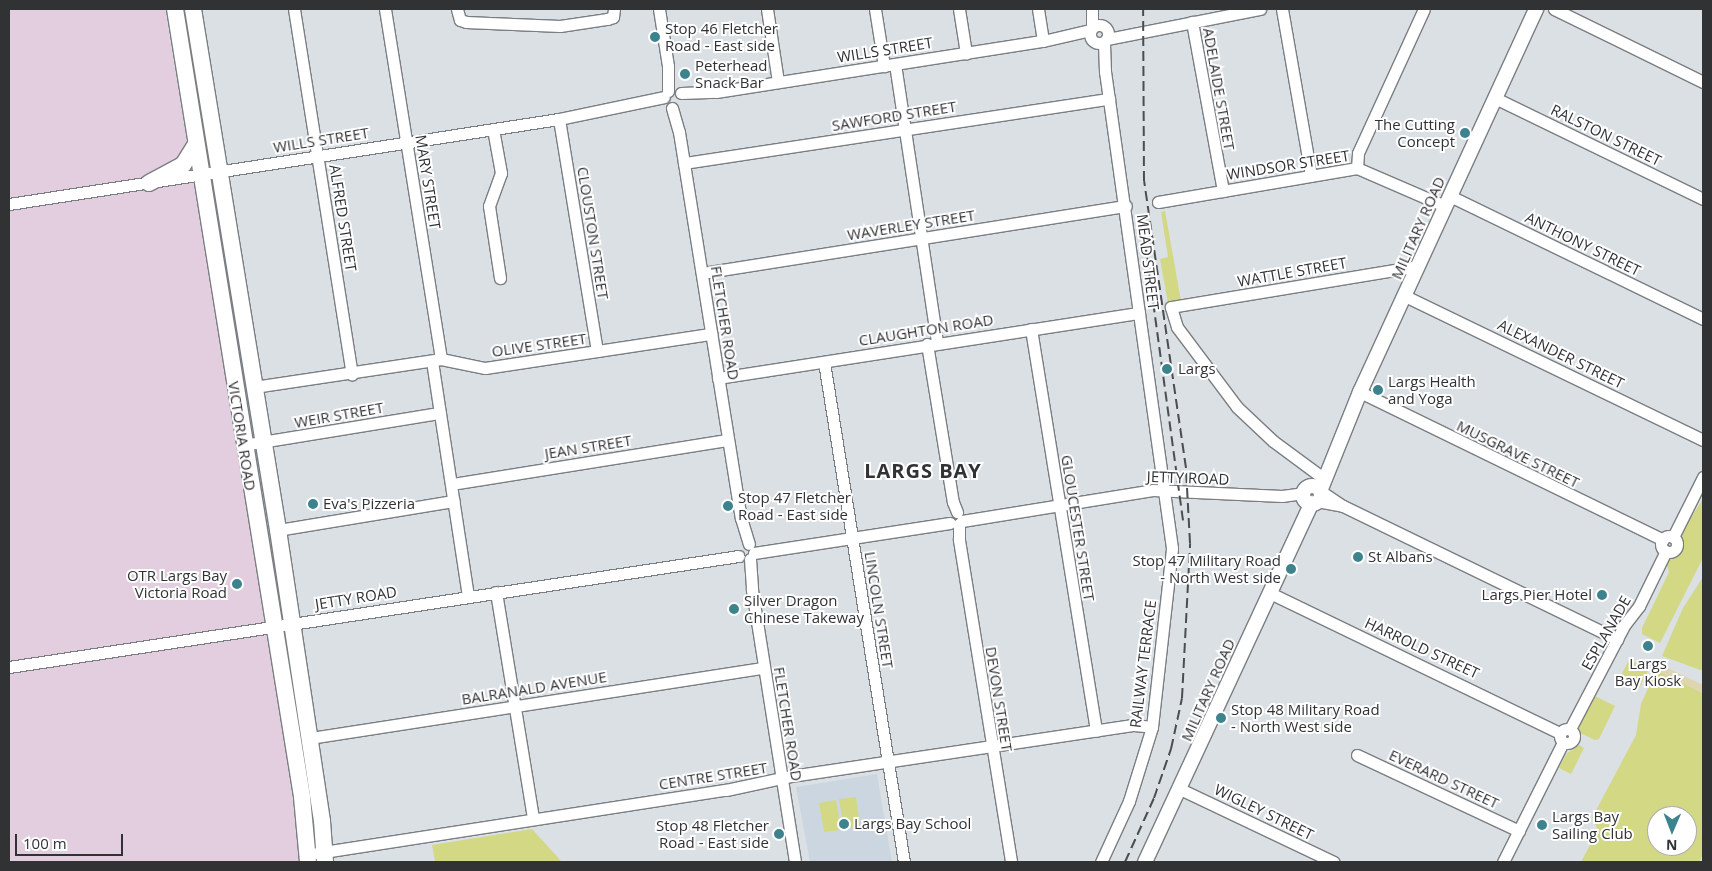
<!DOCTYPE html>
<style>
body{margin:0}
#map{position:relative;width:1712px;height:871px;overflow:hidden;background:#dbe0e4;font-family:"Open Sans",sans-serif}
div>[style]{position:absolute}
[style*='--x']{left:calc(var(--x)*1px);top:calc(var(--y)*1px);width:calc(var(--w)*1px);rotate:calc(var(--a)*1deg)}
.industrial>*{inset:0;background:#e2cede}
.built>*{inset:0;background:#ccd6e1}
.green>*{inset:0;background:#d3d884}
.sand>*{inset:0;background:#dfd6b1}
.roads{filter:drop-shadow(1px 0 #7a7e82) drop-shadow(-1px 0 #7a7e82) drop-shadow(0 1px #7a7e82) drop-shadow(0 -1px #7a7e82)}
.minor>*{height:11px;margin:-5.5px;padding:0 5.5px;transform-origin:5.5px;border-radius:5.5px;background:#fff}
.minor>.ring{margin:-5.5px;padding:0;box-sizing:content-box;background:none;border:11px solid #fff;border-radius:50%}
.major>*{height:14px;margin:-7px;padding:0 7px;transform-origin:7px;border-radius:7px;background:#fff}
.major>.ring{margin:-7px;padding:0;box-sizing:content-box;background:none;border:14px solid #fff;border-radius:50%}
.highway>*{height:16px;margin:-8px;padding:0 8px;transform-origin:8px;border-radius:8px;background:#fff}
.rail>*{height:2px;margin-top:-1px;transform-origin:0;background:repeating-linear-gradient(90deg,#4b4d4f 0 10px,transparent 0 15px)}
.dots>*{width:14px;height:14px;translate:-50% -50%;box-sizing:border-box;border:2px solid #fff;border-radius:50%}
span{translate:-50% -50%;white-space:nowrap;text-align:center;line-height:1.15;-webkit-text-stroke:4px #fff;paint-order:stroke}
.poi-label{font-size:15px;color:#303234}
.left{translate:0 -50%;text-align:left}
.right{translate:-100% -50%;text-align:right}
.street-label{font-size:15px;color:#303234}
.district-label{font-size:20px;color:#303234;font-weight:700;letter-spacing:1px}
.frame{position:absolute;inset:0;border:10px solid #303234;pointer-events:none}
.north{position:absolute;left:1647px;top:806px;width:50px;height:50px;box-sizing:border-box;background:#fff;border:1px solid #acadae;border-radius:50%;rotate:181deg;font-size:14px;font-weight:700;line-height:20px;text-align:center;color:#303234}
.north::after{content:'';display:block;margin:auto;width:18px;height:22px;background:#3c838d;clip-path:polygon(50% 0,100% 100%,50% 72%,0 100%)}
.scale{position:absolute;left:15px;top:834px;width:108px;height:22px;box-sizing:border-box;border:2px solid #303234;border-top:0;padding-left:6px;font-size:15px;line-height:18px;white-space:nowrap;color:#303234;-webkit-text-stroke:4px #fff;paint-order:stroke}
</style>
<div id="map">
<div class="industrial">
<i style="clip-path:polygon(9px 9px,165px 9px,270px 643px,298px 837px,298px 862px,9px 862px)"></i>
</div>
<div class="built">
<i style="clip-path:polygon(877px 774px,892px 862px,810px 862px,796px 787px)"></i>
</div>
<div class="green">
<i style="clip-path:polygon(1165px 211px,1181px 301px,1168px 303px,1160px 259px,1168px 257px,1161px 212px)"></i>
<i style="clip-path:polygon(1703px 499px,1703px 558px,1660px 643px,1642px 634px,1642px 628px,1669px 572px,1666px 563px,1681px 548px,1682px 531px)"></i>
<i style="clip-path:polygon(1703px 577px,1703px 671px,1662px 656px,1683px 608px)"></i>
<i style="clip-path:polygon(1629px 660px,1649px 669px,1639px 688px,1619px 679px)"></i>
<i style="clip-path:polygon(evenodd,1656px 670px,1703px 693px,1703px 855px,1699px 862px,1581px 862px,1598px 830px,1592px 818px,1636px 735px,1641px 704px,1656px 670px,1657px 816px,1687px 816px,1687px 846px,1657px 846px,1657px 816px)"></i>
<i style="clip-path:polygon(1593px 695px,1615px 706px,1599px 739px,1595px 740px,1580px 733px,1578px 727px)"></i>
<i style="clip-path:polygon(1579px 745px,1584px 748px,1571px 774px,1559px 768px,1566px 754px)"></i>
<i style="clip-path:polygon(856px 797px,860px 826px,844px 829px,839px 799px)"></i>
<i style="clip-path:polygon(836px 800px,841px 830px,824px 832px,819px 803px)"></i>
<i style="clip-path:polygon(532px 829px,562px 862px,435px 862px,432px 845px)"></i>
</div>
<div class="sand">
<i style="clip-path:polygon(1659px 664px,1703px 685px,1703px 693px,1656px 670px)"></i>
</div>
<div class="roads">
<div class="minor">
<i style="--x:294;--y:9;--w:370;--a:81"></i>
<i style="--x:385;--y:9;--w:354;--a:80.9"></i>
<i style="--x:457;--y:9;--w:11;--a:75"></i>
<i style="--x:460;--y:20;--w:6;--a:18"></i>
<i style="--x:466;--y:22;--w:94;--a:2.4"></i>
<i style="--x:560;--y:26;--w:48;--a:-8.5"></i>
<i style="--x:607;--y:19;--w:6;--a:-18"></i>
<i style="--x:613;--y:17;--w:8;--a:-83"></i>
<i style="--x:659;--y:9;--w:58;--a:81"></i>
<i style="--x:668;--y:66;--w:25;--a:90"></i>
<i style="--x:767;--y:9;--w:74;--a:81.4"></i>
<i style="--x:875;--y:9;--w:58;--a:81"></i>
<i style="--x:959;--y:9;--w:45;--a:81"></i>
<i style="--x:1038;--y:9;--w:32;--a:81"></i>
<i style="--x:1282;--y:9;--w:169;--a:80.1"></i>
<i style="--x:1554;--y:9;--w:166;--a:26.1"></i>
<i style="--x:1192;--y:22;--w:172;--a:79.6"></i>
<i class="ring" style="left:1090px;top:25px;width:7px;height:7px"></i>
<i style="--x:1092;--y:28;--w:19;--a:-90"></i>
<i style="--x:1107;--y:39;--w:156;--a:-11.1"></i>
<i style="--x:895;--y:64;--w:281;--a:81.4"></i>
<i style="--x:681;--y:93;--w:35;--a:-2"></i>
<i style="--x:716;--y:92;--w:331;--a:-8.9"></i>
<i style="--x:1043;--y:41;--w:48;--a:-13.2"></i>
<i style="--x:1495;--y:98;--w:231;--a:25.9"></i>
<i style="--x:672;--y:108;--w:25;--a:74"></i>
<i style="--x:679;--y:132;--w:391;--a:80.9"></i>
<i style="--x:741;--y:518;--w:27;--a:73"></i>
<i style="--x:559;--y:119;--w:235;--a:80.7"></i>
<i style="--x:493;--y:129;--w:45;--a:79.7"></i>
<i style="--x:501;--y:173;--w:35;--a:110"></i>
<i style="--x:489;--y:206;--w:73;--a:81.3"></i>
<i style="--x:684;--y:163;--w:430;--a:-8.6"></i>
<i style="--x:1357;--y:168;--w:15;--a:-86"></i>
<i style="--x:1358;--y:153;--w:158;--a:-65.4"></i>
<i style="--x:1450;--y:196;--w:281;--a:25.9"></i>
<i style="--x:1158;--y:202;--w:202;--a:-9.7"></i>
<i style="--x:1357;--y:168;--w:96;--a:23.4"></i>
<i style="--x:9;--y:204;--w:557;--a:-8.79"></i>
<i style="--x:559;--y:119;--w:107;--a:-11.8"></i>
<i style="--x:702;--y:273;--w:429;--a:-9"></i>
<i style="--x:1405;--y:296;--w:331;--a:25.8"></i>
<i style="--x:1031;--y:329;--w:407;--a:80.8"></i>
<i style="--x:927;--y:344;--w:160;--a:80.7"></i>
<i style="--x:953;--y:502;--w:11;--a:68"></i>
<i style="--x:432;--y:361;--w:238;--a:81.3"></i>
<i style="--x:824;--y:362;--w:506;--a:80.91"></i>
<i style="--x:718;--y:378;--w:426;--a:-8.8"></i>
<i style="--x:254;--y:387;--w:189;--a:-8.5"></i>
<i style="--x:441;--y:359;--w:45;--a:11.6"></i>
<i style="--x:485;--y:368;--w:229;--a:-8.6"></i>
<i style="--x:1360;--y:392;--w:337;--a:26"></i>
<i style="--x:243;--y:445;--w:199;--a:-9.3"></i>
<i style="--x:1319;--y:475;--w:57;--a:-143.5"></i>
<i style="--x:1273;--y:441;--w:50;--a:-136.6"></i>
<i style="--x:1237;--y:407;--w:100;--a:-126.9"></i>
<i style="--x:1177;--y:327;--w:21;--a:-107"></i>
<i style="--x:1171;--y:307;--w:250;--a:-9.4"></i>
<i style="--x:452;--y:484;--w:279;--a:-9.1"></i>
<i style="--x:1322;--y:492;--w:25;--a:34"></i>
<i style="--x:1317;--y:501;--w:26;--a:11"></i>
<i style="--x:1343;--y:506;--w:305;--a:25.9"></i>
<i style="--x:962;--y:521;--w:193;--a:-9.2"></i>
<i style="--x:1153;--y:490;--w:129;--a:2.7"></i>
<i style="--x:1282;--y:496;--w:21;--a:-8"></i>
<i style="--x:959;--y:524;--w:16;--a:90"></i>
<i style="--x:959;--y:540;--w:326;--a:80.8"></i>
<i style="--x:278;--y:530;--w:178;--a:-9.4"></i>
<i class="ring" style="left:1661px;top:536px;width:5px;height:5px"></i>
<i style="--x:1673;--y:537;--w:67;--a:-63.4"></i>
<i style="--x:754;--y:553;--w:198;--a:-8.7"></i>
<i style="--x:750;--y:559;--w:31;--a:86"></i>
<i style="--x:752;--y:590;--w:275;--a:81"></i>
<i style="--x:496;--y:592;--w:229;--a:80.7"></i>
<i style="--x:1270;--y:593;--w:322;--a:25.8"></i>
<i style="--x:9;--y:667;--w:738;--a:-8.65"></i>
<i class="ring" style="left:1560px;top:729px;width:3px;height:3px"></i>
<i style="--x:1570;--y:729;--w:119;--a:-62.4"></i>
<i style="--x:1625;--y:624;--w:23;--a:-52"></i>
<i style="--x:1639;--y:606;--w:61;--a:-63.9"></i>
<i style="--x:310;--y:738;--w:459;--a:-8.8"></i>
<i style="--x:1357;--y:755;--w:179;--a:25.1"></i>
<i style="--x:1180;--y:789;--w:170;--a:25.4"></i>
<i style="--x:317;--y:853;--w:414;--a:-8.8"></i>
<i style="--x:726;--y:790;--w:66;--a:-12.2"></i>
<i style="--x:791;--y:776;--w:347;--a:-8.5"></i>
<i style="--x:1134;--y:725;--w:18;--a:6"></i>
<i style="--x:1101;--y:862;--w:67;--a:-65.3"></i>
<i style="--x:1129;--y:801;--w:77;--a:-72.7"></i>
<i style="--x:1152;--y:727;--w:180;--a:-83.6"></i>
<i style="--x:1172;--y:548;--w:481;--a:-98"></i>
<i style="--x:1105;--y:72;--w:30;--a:-92"></i>
<i style="--x:1503;--y:862;--w:134;--a:-63.4"></i>
</div>
<div class="major">
<i class="ring" style="left:1303px;top:486px;width:4px;height:4px"></i>
<i style="--x:1321;--y:489;--w:105;--a:-68.1"></i>
<i style="--x:1360;--y:392;--w:422;--a:-65.3"></i>
<i style="--x:1145;--y:862;--w:396;--a:-65.1"></i>
</div>
<div class="highway">
<i style="--x:175;--y:9;--w:798;--a:80.84"></i>
<i style="--x:302;--y:797;--w:65;--a:84.7"></i>
<i style="--x:193;--y:9;--w:528;--a:80.73"></i>
<i style="--x:278;--y:530;--w:294;--a:81.4"></i>
<i style="--x:322;--y:821;--w:41;--a:85.8"></i>
<i style="--x:149;--y:183;--w:38;--a:-28"></i>
<i style="--x:183;--y:165;--w:25;--a:-58"></i>
</div>
</div>
<div class="rail">
<i style="--x:1145;--y:243;--w:281;--a:82.2"></i>
<i style="--x:1125;--y:862;--w:70;--a:-65.6"></i>
<i style="--x:1154;--y:798;--w:52;--a:-70.9"></i>
<i style="--x:1171;--y:749;--w:52;--a:-77.8"></i>
<i style="--x:1182;--y:698;--w:155;--a:-87"></i>
<i style="--x:1190;--y:543;--w:75;--a:-93.1"></i>
<i style="--x:1186;--y:468;--w:290;--a:-98.3"></i>
<i style="--x:1144;--y:181;--w:172;--a:-90.3"></i>
</div>
<div class="dots">
<i style="left:655px;top:37px;background:#3c838d"></i>
<i style="left:685px;top:74px;background:#3c838d"></i>
<i style="left:1465px;top:133px;background:#3c838d"></i>
<i style="left:1167px;top:369px;background:#3c838d"></i>
<i style="left:1378px;top:390px;background:#3c838d"></i>
<i style="left:313px;top:504px;background:#3c838d"></i>
<i style="left:728px;top:506px;background:#3c838d"></i>
<i style="left:1358px;top:557px;background:#3c838d"></i>
<i style="left:1291px;top:569px;background:#3c838d"></i>
<i style="left:237px;top:584px;background:#3c838d"></i>
<i style="left:1602px;top:595px;background:#3c838d"></i>
<i style="left:734px;top:609px;background:#3c838d"></i>
<i style="left:1648px;top:646px;background:#3c838d"></i>
<i style="left:1221px;top:718px;background:#3c838d"></i>
<i style="left:844px;top:824px;background:#3c838d"></i>
<i style="left:1542px;top:825px;background:#3c838d"></i>
<i style="left:779px;top:834px;background:#3c838d"></i>
</div>
<div class="poi-label">
<span class="left" style="left:665px;top:37px">Stop 46 Fletcher<br>Road - East side</span>
<span class="left" style="left:695px;top:74px">Peterhead<br>Snack Bar</span>
<span class="right" style="left:1455px;top:133px">The Cutting<br>Concept</span>
<span class="left" style="left:1178px;top:369px">Largs</span>
<span class="left" style="left:1388px;top:390px">Largs Health<br>and Yoga</span>
<span class="left" style="left:738px;top:506px">Stop 47 Fletcher<br>Road - East side</span>
<span class="left" style="left:323px;top:504px">Eva's Pizzeria</span>
<span class="left" style="left:1368px;top:557px">St Albans</span>
<span class="right" style="left:1281px;top:569px">Stop 47 Military Road<br>- North West side</span>
<span class="right" style="left:227px;top:584px">OTR Largs Bay<br>Victoria Road</span>
<span class="right" style="left:1592px;top:595px">Largs Pier Hotel</span>
<span class="left" style="left:744px;top:609px">Silver Dragon<br>Chinese Takeway</span>
<span style="left:1648px;top:672px">Largs<br>Bay Kiosk</span>
<span class="left" style="left:1231px;top:718px">Stop 48 Military Road<br>- North West side</span>
<span class="left" style="left:1552px;top:825px">Largs Bay<br>Sailing Club</span>
<span class="left" style="left:854px;top:824px">Largs Bay School</span>
<span class="right" style="left:769px;top:834px">Stop 48 Fletcher<br>Road - East side</span>
</div>
<div class="street-label">
<span style="left:885px;top:50px;rotate:-9deg">WILLS STREET</span>
<span style="left:1219px;top:89px;rotate:80deg">ADELAIDE STREET</span>
<span style="left:894px;top:116px;rotate:-9deg">SAWFORD STREET</span>
<span style="left:1606px;top:135px;rotate:26deg">RALSTON STREET</span>
<span style="left:321px;top:140px;rotate:-9deg">WILLS STREET</span>
<span style="left:1288px;top:165px;rotate:-9deg">WINDSOR STREET</span>
<span style="left:428px;top:182px;rotate:81deg">MARY STREET</span>
<span style="left:343px;top:218px;rotate:81deg">ALFRED STREET</span>
<span style="left:911px;top:225px;rotate:-9deg">WAVERLEY STREET</span>
<span style="left:1418px;top:228px;rotate:-66deg">MILITARY ROAD</span>
<span style="left:593px;top:233px;rotate:81deg">CLOUSTON STREET</span>
<span style="left:1583px;top:244px;rotate:26deg">ANTHONY STREET</span>
<span style="left:1148px;top:262px;rotate:83deg">MEAD STREET</span>
<span style="left:1292px;top:272px;rotate:-10deg">WATTLE STREET</span>
<span style="left:725px;top:323px;rotate:81deg">FLETCHER ROAD</span>
<span style="left:926px;top:330px;rotate:-9deg">CLAUGHTON ROAD</span>
<span style="left:539px;top:345px;rotate:-8deg">OLIVE STREET</span>
<span style="left:1561px;top:354px;rotate:26deg">ALEXANDER STREET</span>
<span style="left:339px;top:415px;rotate:-10deg">WEIR STREET</span>
<span style="left:242px;top:436px;rotate:81deg">VICTORIA ROAD</span>
<span style="left:588px;top:447px;rotate:-9deg">JEAN STREET</span>
<span style="left:1518px;top:454px;rotate:26deg">MUSGRAVE STREET</span>
<span style="left:1188px;top:478px;rotate:2deg">JETTY ROAD</span>
<span style="left:1078px;top:528px;rotate:81deg">GLOUCESTER STREET</span>
<span style="left:356px;top:598px;rotate:-9deg">JETTY ROAD</span>
<span style="left:879px;top:610px;rotate:81deg">LINCOLN STREET</span>
<span style="left:1606px;top:633px;rotate:-60deg">ESPLANADE</span>
<span style="left:1422px;top:648px;rotate:25deg">HARROLD STREET</span>
<span style="left:1143px;top:664px;rotate:-83deg">RAILWAY TERRACE</span>
<span style="left:534px;top:688px;rotate:-9deg">BALRANALD AVENUE</span>
<span style="left:1208px;top:690px;rotate:-66deg">MILITARY ROAD</span>
<span style="left:999px;top:699px;rotate:81deg">DEVON STREET</span>
<span style="left:788px;top:724px;rotate:81deg">FLETCHER ROAD</span>
<span style="left:713px;top:776px;rotate:-9deg">CENTRE STREET</span>
<span style="left:1444px;top:779px;rotate:25deg">EVERARD STREET</span>
<span style="left:1264px;top:812px;rotate:26deg">WIGLEY STREET</span>
</div>
<div class="district-label">
<span style="left:923px;top:470px">LARGS BAY</span>
</div>
<div class="frame"></div>
<div class="north">N</div>
<div class="scale">100 m</div>
</div>
